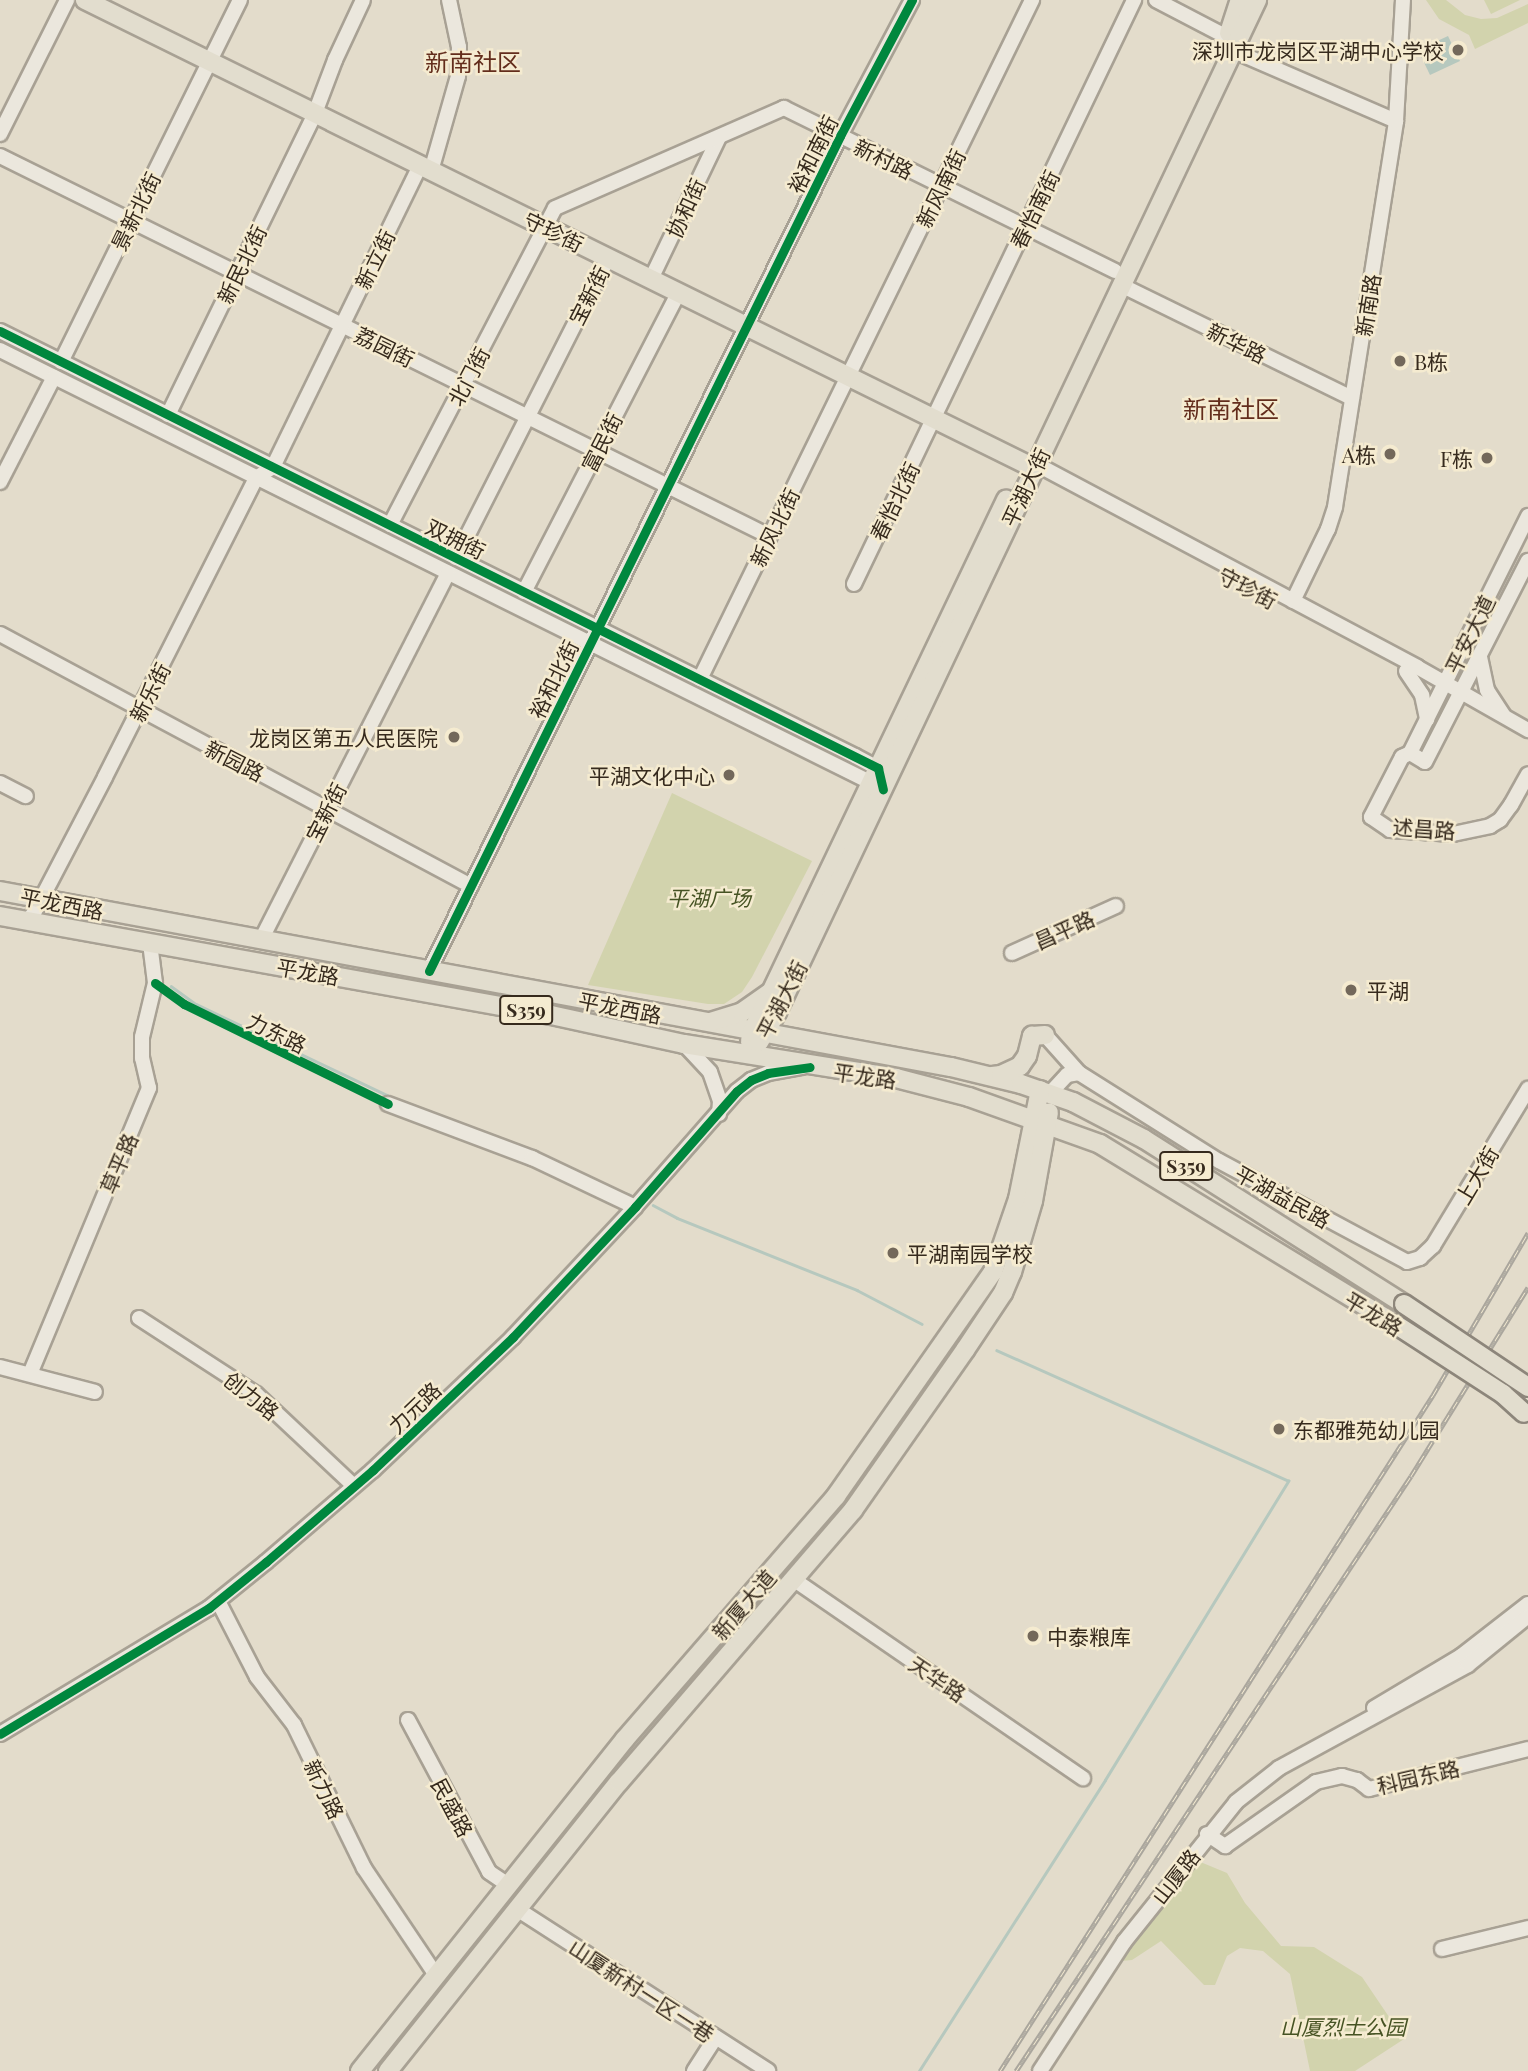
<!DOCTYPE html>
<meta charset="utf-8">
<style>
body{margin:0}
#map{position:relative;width:1528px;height:2071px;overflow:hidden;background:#e3dccb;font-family:"Playfair Display","Noto Sans SC",serif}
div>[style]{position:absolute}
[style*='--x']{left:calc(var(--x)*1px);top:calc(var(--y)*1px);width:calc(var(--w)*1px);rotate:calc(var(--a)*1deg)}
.green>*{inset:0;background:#d2d3ad}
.water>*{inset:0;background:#b6c8be}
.stream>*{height:2.5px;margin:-1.25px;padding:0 1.25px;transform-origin:1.25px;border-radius:1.25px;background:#b6c8be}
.roads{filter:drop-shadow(2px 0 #a8a194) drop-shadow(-2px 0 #a8a194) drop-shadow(0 2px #a8a194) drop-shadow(0 -2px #a8a194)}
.minor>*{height:14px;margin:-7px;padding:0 7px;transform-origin:7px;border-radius:7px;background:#ebe7dd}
.major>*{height:18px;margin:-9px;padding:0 9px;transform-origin:9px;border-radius:9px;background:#e2ddce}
.rail>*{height:5px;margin-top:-2.5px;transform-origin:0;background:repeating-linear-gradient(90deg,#f5ebd0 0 8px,#aaa69d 0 16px);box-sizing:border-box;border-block:2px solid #aaa69d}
.bridges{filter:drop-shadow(2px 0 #8d867b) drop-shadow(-2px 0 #8d867b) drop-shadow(0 2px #8d867b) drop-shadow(0 -2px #8d867b)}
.major-bridge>*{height:18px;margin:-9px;padding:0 9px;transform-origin:9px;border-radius:9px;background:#e2ddce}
.cycleway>*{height:9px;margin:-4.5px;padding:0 4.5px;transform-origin:4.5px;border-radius:4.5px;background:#00873e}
.dots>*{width:19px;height:19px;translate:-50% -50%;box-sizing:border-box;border:4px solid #f5ebd0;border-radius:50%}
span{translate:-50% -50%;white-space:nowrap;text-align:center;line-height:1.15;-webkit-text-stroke:5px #f5ebd0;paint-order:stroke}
.shield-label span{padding:2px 5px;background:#f5ebd0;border:2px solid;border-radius:5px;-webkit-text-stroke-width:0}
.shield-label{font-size:19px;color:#362a1d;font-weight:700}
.poi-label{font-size:21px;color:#362a1d}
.right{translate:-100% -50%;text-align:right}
.left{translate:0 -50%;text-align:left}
.street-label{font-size:21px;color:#362a1d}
.park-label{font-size:21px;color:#465323;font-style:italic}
.quarter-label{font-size:24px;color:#632d1c}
</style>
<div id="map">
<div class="green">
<i style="clip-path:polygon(1426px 0,1446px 0,1465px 15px,1481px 19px,1497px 18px,1528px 4px,1528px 23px,1475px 49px,1469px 35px,1439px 19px)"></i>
<i style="clip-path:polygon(1484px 0,1520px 0,1491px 14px)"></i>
<i style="clip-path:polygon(672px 793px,812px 861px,752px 977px,742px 992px,724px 1004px,708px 1004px,588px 985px)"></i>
<i style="clip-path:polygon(1198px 1861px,1227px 1873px,1245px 1903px,1281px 1946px,1314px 1947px,1362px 1977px,1404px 2039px,1355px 2071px,1310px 2071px,1290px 1974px,1263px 1951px,1240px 1948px,1227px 1956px,1215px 1985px,1204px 1985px,1161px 1941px,1132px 1960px,1121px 1961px,1125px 1952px)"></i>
</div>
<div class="water">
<i style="clip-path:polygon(1448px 36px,1460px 61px,1430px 75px,1418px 50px)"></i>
</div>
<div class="stream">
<i style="--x:171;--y:986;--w:31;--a:36"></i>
<i style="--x:196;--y:1004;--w:223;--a:25.5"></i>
<i style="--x:610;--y:1188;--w:21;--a:19"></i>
<i style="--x:653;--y:1205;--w:27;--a:28"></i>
<i style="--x:677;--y:1218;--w:194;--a:21.8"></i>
<i style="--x:857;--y:1290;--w:73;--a:27.6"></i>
<i style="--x:919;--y:2071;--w:345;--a:-57.4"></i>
<i style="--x:1105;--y:1780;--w:351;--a:-58.5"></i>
<i style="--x:1288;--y:1481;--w:319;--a:-155.9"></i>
</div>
<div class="roads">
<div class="minor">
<i style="--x:1156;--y:0;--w:80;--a:27.5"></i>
<i style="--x:1227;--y:37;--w:14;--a:69"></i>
<i style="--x:1232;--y:50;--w:179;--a:23.4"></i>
<i style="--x:0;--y:134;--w:150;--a:-63.4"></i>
<i style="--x:0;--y:156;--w:858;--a:26.3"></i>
<i style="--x:431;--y:171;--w:99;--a:-74.1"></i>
<i style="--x:458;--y:76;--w:29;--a:-88"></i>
<i style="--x:459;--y:47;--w:48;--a:-102"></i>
<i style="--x:651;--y:279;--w:157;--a:-64.4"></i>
<i style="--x:1121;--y:285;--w:257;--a:26.1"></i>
<i style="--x:0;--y:331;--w:955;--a:26.43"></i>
<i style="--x:855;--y:756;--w:26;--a:28"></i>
<i style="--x:878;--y:768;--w:9;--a:77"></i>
<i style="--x:0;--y:350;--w:983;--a:26.41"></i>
<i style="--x:61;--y:362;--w:404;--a:-63.7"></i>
<i style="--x:168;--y:415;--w:336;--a:-64"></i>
<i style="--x:315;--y:113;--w:57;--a:-69.3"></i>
<i style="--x:335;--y:60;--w:66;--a:-65"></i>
<i style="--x:1028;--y:463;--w:8;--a:7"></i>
<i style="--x:1036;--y:464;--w:432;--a:28"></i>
<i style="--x:1417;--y:667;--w:128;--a:29.6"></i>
<i style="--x:0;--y:482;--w:118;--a:-62.8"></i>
<i style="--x:390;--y:525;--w:357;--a:-62.5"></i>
<i style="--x:555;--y:208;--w:250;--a:-23.6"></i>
<i style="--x:784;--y:108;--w:369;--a:26.2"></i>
<i style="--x:456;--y:558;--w:336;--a:-63.1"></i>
<i style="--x:854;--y:584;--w:648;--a:-64.38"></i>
<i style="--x:524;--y:592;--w:336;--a:-62.7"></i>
<i style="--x:1293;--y:601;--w:80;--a:-64.1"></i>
<i style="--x:1328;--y:529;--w:23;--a:-72"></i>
<i style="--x:1335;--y:507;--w:391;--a:-81"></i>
<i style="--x:1396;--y:121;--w:121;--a:-86.7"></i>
<i style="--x:0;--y:634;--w:534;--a:28.15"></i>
<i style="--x:1480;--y:657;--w:34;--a:78"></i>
<i style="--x:1487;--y:690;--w:30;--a:57"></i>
<i style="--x:1406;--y:671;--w:29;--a:56"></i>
<i style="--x:1422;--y:695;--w:25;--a:78"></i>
<i style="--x:700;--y:679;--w:756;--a:-63.94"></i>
<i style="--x:1410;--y:753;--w:17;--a:31"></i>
<i style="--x:1425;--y:762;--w:226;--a:-62.9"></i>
<i style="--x:0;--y:783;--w:29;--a:27"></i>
<i style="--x:1371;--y:817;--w:68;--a:-62.7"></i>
<i style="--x:1402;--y:757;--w:9;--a:-27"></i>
<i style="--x:1410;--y:753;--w:265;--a:-63.5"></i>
<i style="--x:1371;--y:817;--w:23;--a:34"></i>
<i style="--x:1390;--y:830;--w:63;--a:3.6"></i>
<i style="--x:1453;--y:834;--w:38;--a:-12"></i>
<i style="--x:1490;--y:826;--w:12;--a:-31"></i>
<i style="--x:1500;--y:820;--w:19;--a:-54"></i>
<i style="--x:1511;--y:805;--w:35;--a:-61"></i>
<i style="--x:27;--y:921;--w:11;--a:-49"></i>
<i style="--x:34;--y:913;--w:153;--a:-62.4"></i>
<i style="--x:105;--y:777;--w:335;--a:-63.2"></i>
<i style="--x:256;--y:478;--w:20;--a:-33"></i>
<i style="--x:273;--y:467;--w:336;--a:-64"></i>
<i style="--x:261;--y:940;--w:412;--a:-63"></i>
<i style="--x:1012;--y:953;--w:114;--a:-24.3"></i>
<i style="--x:429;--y:971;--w:931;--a:-63.79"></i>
<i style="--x:840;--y:136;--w:154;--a:-62.1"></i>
<i style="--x:1045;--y:1035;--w:51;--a:48.2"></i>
<i style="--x:1079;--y:1073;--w:165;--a:32.2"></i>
<i style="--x:1219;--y:1161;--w:213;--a:28.2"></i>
<i style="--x:1407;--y:1262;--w:14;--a:-17"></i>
<i style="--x:1420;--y:1258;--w:18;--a:-43"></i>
<i style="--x:1433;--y:1246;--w:184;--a:-58.8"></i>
<i style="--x:684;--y:1044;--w:38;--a:47"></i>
<i style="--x:710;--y:1072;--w:31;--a:71"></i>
<i style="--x:720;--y:1101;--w:13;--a:94"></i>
<i style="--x:1053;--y:1090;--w:21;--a:-47"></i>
<i style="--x:1067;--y:1075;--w:12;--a:-9"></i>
<i style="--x:388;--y:1104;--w:154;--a:20.6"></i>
<i style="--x:532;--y:1158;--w:114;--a:25.4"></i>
<i style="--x:139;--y:1318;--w:140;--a:33"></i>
<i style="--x:256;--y:1394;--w:134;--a:43.2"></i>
<i style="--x:0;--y:1367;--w:98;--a:14.7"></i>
<i style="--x:30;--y:1374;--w:310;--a:-67.4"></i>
<i style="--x:149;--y:1088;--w:31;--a:-103"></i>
<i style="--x:142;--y:1058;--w:21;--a:-90"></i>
<i style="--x:142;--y:1037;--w:56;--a:-76.5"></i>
<i style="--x:155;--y:983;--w:40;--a:-97.1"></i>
<i style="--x:793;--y:1579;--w:352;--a:34.5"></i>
<i style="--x:218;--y:1601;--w:85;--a:62.8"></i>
<i style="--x:257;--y:1677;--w:61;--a:52.4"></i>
<i style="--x:294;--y:1725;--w:159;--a:63.9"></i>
<i style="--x:364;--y:1868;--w:129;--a:56.1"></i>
<i style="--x:1374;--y:1708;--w:101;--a:-30.9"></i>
<i style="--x:1461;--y:1656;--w:85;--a:-37.8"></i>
<i style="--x:408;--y:1720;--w:172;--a:61.9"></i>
<i style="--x:489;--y:1872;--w:23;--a:34"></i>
<i style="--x:0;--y:1734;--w:244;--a:-31.1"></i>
<i style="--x:209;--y:1608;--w:73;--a:-38.9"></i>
<i style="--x:266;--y:1562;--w:141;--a:-40.7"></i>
<i style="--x:373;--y:1470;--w:193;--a:-43.5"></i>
<i style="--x:513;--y:1337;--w:178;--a:-46.8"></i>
<i style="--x:635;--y:1207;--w:154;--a:-48.7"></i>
<i style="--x:737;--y:1091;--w:18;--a:-38"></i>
<i style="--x:751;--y:1080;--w:18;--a:-22"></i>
<i style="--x:768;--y:1073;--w:35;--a:-10"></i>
<i style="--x:1207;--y:1834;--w:22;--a:34"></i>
<i style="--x:1225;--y:1846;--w:111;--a:-35.1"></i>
<i style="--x:1316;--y:1782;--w:27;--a:-13"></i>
<i style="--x:1342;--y:1776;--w:16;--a:15"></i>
<i style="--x:1357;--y:1780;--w:15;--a:37"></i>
<i style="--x:1369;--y:1789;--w:164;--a:-14.1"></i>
<i style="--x:517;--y:1909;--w:299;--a:32.8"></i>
<i style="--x:1442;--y:1949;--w:89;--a:-13.7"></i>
<i style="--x:694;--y:2071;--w:40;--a:-57.1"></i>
<i style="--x:1040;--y:2071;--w:154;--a:-56.9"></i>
<i style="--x:1124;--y:1942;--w:179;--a:-51.3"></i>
<i style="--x:1236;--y:1802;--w:55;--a:-38.3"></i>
<i style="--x:1279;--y:1768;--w:215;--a:-28.6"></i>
<i style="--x:1468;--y:1665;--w:77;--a:-39.2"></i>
</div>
<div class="major">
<i style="--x:85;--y:0;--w:1047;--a:26.25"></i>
<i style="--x:1229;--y:33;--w:35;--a:-72"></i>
<i style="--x:0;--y:891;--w:967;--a:10.49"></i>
<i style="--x:951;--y:1067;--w:72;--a:13.7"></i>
<i style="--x:1021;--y:1084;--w:55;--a:19.1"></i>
<i style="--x:1073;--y:1102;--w:80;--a:27.5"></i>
<i style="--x:1144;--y:1139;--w:308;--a:32.4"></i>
<i style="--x:0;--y:916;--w:560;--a:10.19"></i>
<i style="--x:551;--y:1015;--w:136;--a:12.3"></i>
<i style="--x:684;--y:1044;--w:215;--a:9.1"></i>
<i style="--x:896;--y:1078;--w:75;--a:14.6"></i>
<i style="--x:969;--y:1097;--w:139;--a:19.7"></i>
<i style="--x:1100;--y:1144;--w:346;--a:31.4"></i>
<i style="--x:710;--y:1022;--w:34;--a:-17"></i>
<i style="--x:742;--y:1012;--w:33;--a:-35"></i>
<i style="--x:750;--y:1041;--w:9;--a:-77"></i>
<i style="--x:752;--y:1032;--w:590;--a:-64.48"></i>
<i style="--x:759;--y:1042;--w:35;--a:-59"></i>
<i style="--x:777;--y:1012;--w:1120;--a:-64.62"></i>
<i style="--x:992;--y:1076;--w:9;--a:-6"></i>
<i style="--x:1001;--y:1075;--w:21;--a:-25"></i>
<i style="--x:1020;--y:1066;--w:12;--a:-55"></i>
<i style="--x:1027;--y:1056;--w:21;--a:-76"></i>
<i style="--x:1032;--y:1036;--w:13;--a:-4"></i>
<i style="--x:360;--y:2071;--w:425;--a:-51.4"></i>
<i style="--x:625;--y:1739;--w:322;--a:-49"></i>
<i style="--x:836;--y:1496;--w:274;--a:-55"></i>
<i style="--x:993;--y:1272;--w:77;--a:-71.1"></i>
<i style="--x:1018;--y:1199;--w:111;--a:-78.6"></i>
<i style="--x:388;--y:2071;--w:370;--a:-51.4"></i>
<i style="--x:619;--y:1782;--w:359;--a:-49.3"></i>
<i style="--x:853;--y:1510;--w:195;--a:-55"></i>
<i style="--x:965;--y:1350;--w:69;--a:-56.3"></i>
<i style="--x:1003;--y:1293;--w:23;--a:-67"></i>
<i style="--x:1012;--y:1272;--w:74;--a:-73.5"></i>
<i style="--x:1033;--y:1201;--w:90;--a:-79.8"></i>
</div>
</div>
<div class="rail">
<i style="--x:1000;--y:2071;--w:803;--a:-57.36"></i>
<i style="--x:1433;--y:1395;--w:188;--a:-59.6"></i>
<i style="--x:1016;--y:2071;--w:714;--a:-56.42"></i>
<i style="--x:1411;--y:1476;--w:222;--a:-58.2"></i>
</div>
<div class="bridges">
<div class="major-bridge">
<i style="--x:1404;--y:1304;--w:149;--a:33.8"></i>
<i style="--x:1395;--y:1324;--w:129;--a:32.9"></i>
<i style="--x:1503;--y:1394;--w:28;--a:42"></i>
</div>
</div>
<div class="cycleway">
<i style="--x:0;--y:331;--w:981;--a:26.46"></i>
<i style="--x:878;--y:768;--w:22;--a:77"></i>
<i style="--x:429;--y:971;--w:931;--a:-63.79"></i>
<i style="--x:840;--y:136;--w:154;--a:-62.1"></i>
<i style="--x:155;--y:983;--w:36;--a:36"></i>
<i style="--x:184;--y:1004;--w:227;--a:26.1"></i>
<i style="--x:0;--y:1734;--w:244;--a:-31.1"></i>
<i style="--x:209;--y:1608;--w:73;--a:-38.9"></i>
<i style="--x:266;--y:1562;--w:141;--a:-40.7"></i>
<i style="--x:373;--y:1470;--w:193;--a:-43.5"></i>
<i style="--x:513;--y:1337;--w:178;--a:-46.8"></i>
<i style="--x:635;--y:1207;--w:154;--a:-48.7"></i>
<i style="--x:737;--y:1091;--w:18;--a:-38"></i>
<i style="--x:751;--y:1080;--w:18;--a:-22"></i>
<i style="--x:768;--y:1073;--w:42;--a:-8.1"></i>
</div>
<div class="dots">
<i style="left:1458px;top:50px;background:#73685a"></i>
<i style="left:1400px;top:361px;background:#73685a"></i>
<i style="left:1390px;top:454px;background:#73685a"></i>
<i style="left:1487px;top:458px;background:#73685a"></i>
<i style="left:454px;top:737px;background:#73685a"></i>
<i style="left:729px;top:775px;background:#73685a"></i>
<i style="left:1351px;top:990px;background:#73685a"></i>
<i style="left:893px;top:1253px;background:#73685a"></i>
<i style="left:1279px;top:1429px;background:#73685a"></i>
<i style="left:1033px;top:1636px;background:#73685a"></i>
</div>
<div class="shield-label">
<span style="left:526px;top:1010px">S359</span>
<span style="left:1186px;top:1166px">S359</span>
</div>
<div class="poi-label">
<span class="right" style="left:1444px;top:50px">深圳市龙岗区平湖中心学校</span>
<span class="left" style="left:1414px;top:361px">B栋</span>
<span class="right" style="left:1376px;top:454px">A栋</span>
<span class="right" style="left:1473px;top:458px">F栋</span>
<span class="right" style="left:438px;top:737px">龙岗区第五人民医院</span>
<span class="right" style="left:715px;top:775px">平湖文化中心</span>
<span class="left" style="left:1367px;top:990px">平湖</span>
<span class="left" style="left:907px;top:1253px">平湖南园学校</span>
<span class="left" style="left:1293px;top:1429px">东都雅苑幼儿园</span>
<span class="left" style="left:1047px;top:1636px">中泰粮库</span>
</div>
<div class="street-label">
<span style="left:812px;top:154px;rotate:-63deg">裕和南街</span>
<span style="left:884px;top:158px;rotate:26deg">新村路</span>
<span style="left:940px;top:188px;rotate:-64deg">新风南街</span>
<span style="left:685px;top:208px;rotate:-65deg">协和街</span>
<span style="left:1034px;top:209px;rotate:-64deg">春怡南街</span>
<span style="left:135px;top:211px;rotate:-64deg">景新北街</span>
<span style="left:554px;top:231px;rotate:26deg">守珍街</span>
<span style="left:374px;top:259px;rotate:-64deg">新立街</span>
<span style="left:241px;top:264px;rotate:-64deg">新民北街</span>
<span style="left:588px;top:295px;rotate:-63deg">宝新街</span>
<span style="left:1367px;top:305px;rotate:-81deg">新南路</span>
<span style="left:1237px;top:342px;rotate:26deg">新华路</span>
<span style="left:385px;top:346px;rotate:26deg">荔园街</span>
<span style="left:468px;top:376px;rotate:-62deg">北门街</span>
<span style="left:601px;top:442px;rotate:-63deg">富民街</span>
<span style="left:1025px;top:487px;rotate:-65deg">平湖大街</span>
<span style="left:894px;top:501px;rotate:-64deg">春怡北街</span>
<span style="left:774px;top:527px;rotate:-64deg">新风北街</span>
<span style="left:456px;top:538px;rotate:26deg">双拥街</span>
<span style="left:1248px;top:587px;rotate:28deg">守珍街</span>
<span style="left:1469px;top:634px;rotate:-64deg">平安大道</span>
<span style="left:553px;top:679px;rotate:-64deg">裕和北街</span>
<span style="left:149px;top:692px;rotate:-63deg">新乐街</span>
<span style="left:235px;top:760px;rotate:27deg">新园路</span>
<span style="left:325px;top:812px;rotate:-63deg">宝新街</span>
<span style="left:1424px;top:828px;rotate:4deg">述昌路</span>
<span style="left:62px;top:903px;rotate:11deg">平龙西路</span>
<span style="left:1064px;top:929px;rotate:-24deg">昌平路</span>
<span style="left:308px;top:971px;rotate:10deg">平龙路</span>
<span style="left:781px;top:999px;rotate:-63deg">平湖大街</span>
<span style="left:620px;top:1007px;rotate:11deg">平龙西路</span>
<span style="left:277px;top:1032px;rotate:26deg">力东路</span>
<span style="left:865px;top:1075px;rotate:8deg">平龙路</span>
<span style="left:118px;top:1163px;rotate:-67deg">草平路</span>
<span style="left:1476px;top:1175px;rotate:-59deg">上大街</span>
<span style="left:1283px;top:1196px;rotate:29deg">平湖益民路</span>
<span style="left:1374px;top:1313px;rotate:31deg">平龙路</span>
<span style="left:252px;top:1395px;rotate:38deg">创力路</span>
<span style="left:414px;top:1407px;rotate:-44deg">力元路</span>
<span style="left:743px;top:1604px;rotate:-49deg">新厦大道</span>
<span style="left:938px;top:1678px;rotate:34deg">天华路</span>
<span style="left:1418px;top:1776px;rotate:-13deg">科园东路</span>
<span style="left:325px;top:1789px;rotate:64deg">新力路</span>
<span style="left:453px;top:1807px;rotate:62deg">民盛路</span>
<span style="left:1175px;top:1876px;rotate:-52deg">山厦路</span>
<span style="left:642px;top:1990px;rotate:33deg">山厦新村一区一巷</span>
</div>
<div class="park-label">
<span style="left:709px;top:897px">平湖广场</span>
<span style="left:1343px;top:2026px">山厦烈士公园</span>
</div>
<div class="quarter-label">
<span style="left:473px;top:62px">新南社区</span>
<span style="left:1231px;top:409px">新南社区</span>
</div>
</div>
